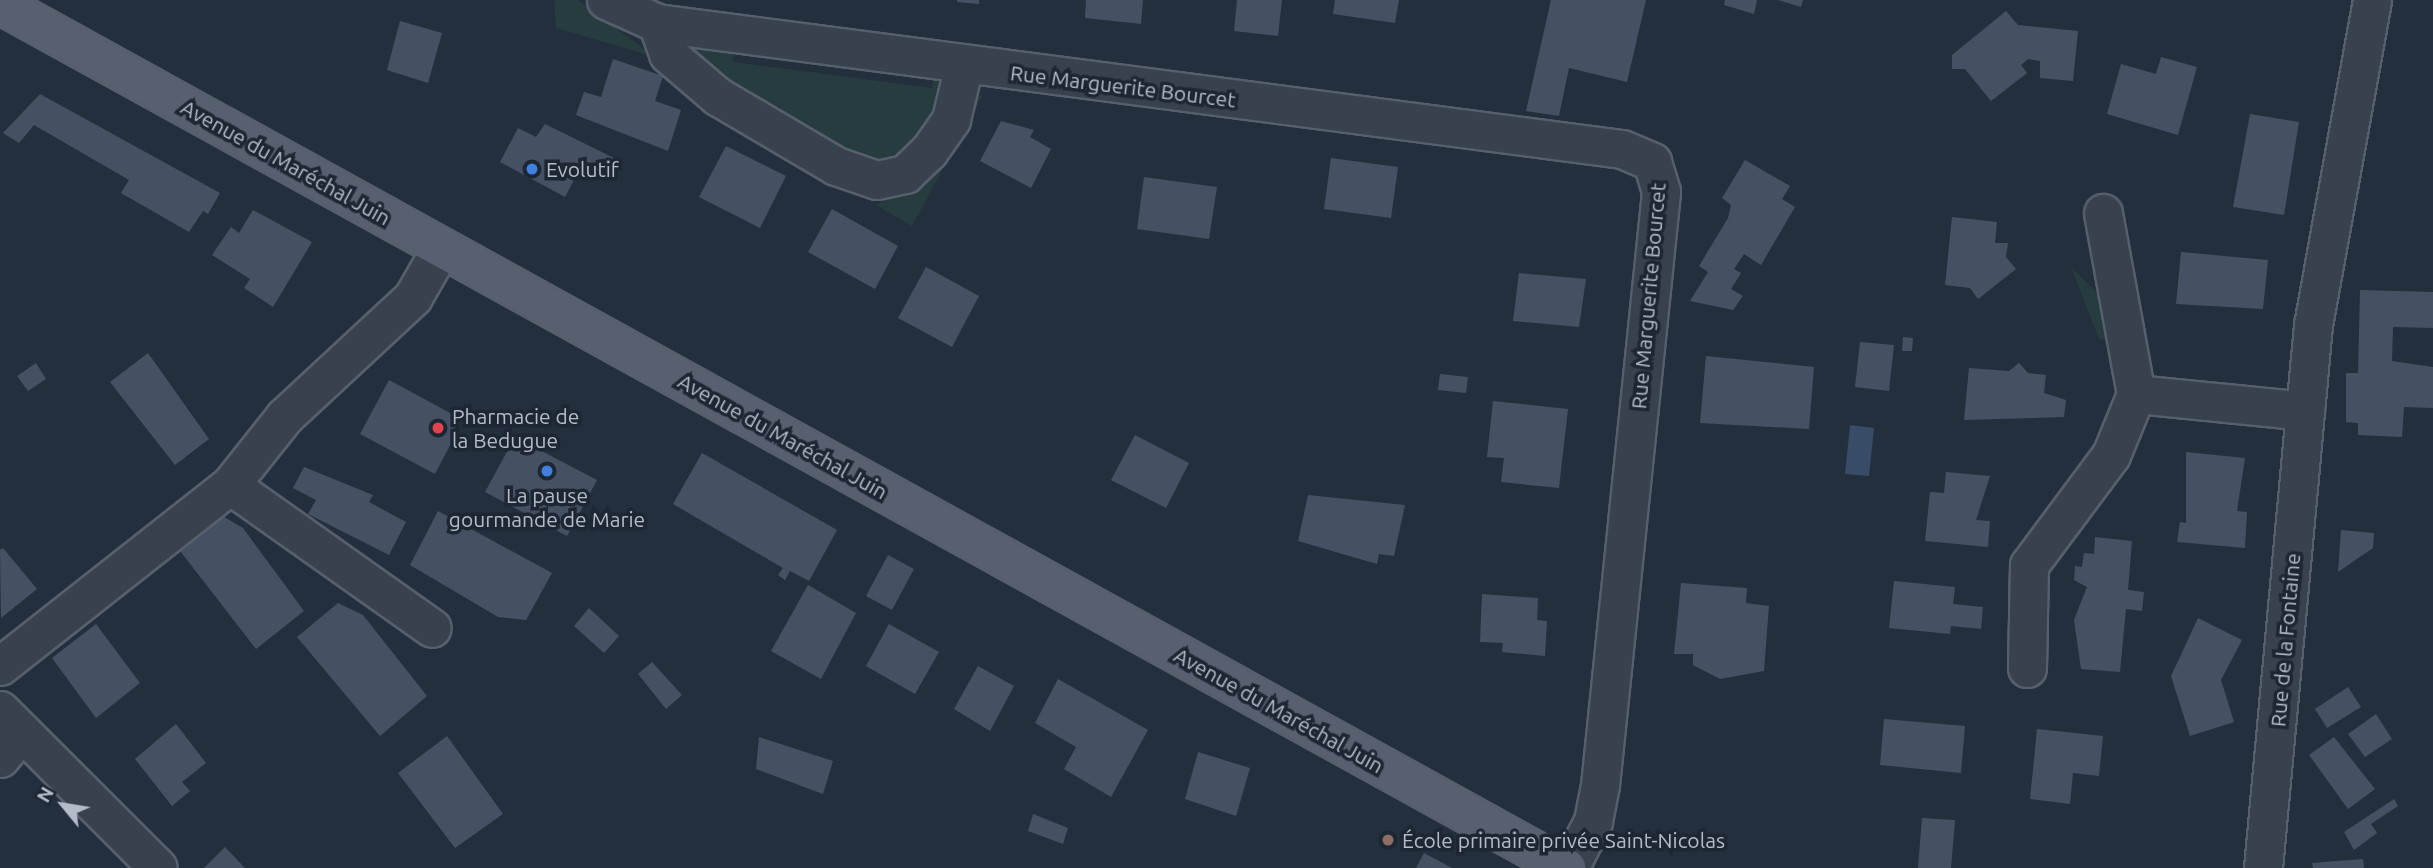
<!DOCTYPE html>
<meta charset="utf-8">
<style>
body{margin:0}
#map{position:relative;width:2433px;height:868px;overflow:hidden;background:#242f3e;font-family:Ubuntu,sans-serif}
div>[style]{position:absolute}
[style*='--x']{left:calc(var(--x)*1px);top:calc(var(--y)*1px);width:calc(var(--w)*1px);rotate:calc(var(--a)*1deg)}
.green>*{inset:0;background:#263c3f}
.water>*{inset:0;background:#394c67}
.building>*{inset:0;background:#455162}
.roads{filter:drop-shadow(2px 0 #565f6c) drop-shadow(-2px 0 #565f6c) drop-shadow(0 2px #565f6c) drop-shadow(0 -2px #565f6c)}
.minor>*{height:37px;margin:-18.5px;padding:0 18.5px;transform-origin:18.5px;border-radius:18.5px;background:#38414e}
.major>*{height:38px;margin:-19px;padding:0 19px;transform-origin:19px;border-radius:19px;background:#56606e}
.dots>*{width:19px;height:19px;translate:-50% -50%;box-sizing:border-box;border:4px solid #1d2633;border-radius:50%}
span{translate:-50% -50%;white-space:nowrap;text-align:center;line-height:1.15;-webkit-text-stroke:7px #1d2633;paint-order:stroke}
.street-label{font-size:21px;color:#b4bcc9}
.poi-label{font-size:21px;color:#b4bcc9}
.left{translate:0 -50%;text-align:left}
.north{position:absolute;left:28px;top:770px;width:70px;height:70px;-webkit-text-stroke:5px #1d2633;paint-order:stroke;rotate:300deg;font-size:19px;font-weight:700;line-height:28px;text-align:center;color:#b4bcc9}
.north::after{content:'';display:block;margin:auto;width:24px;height:32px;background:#b4bcc9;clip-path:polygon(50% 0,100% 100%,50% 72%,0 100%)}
</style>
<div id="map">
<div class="green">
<i style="clip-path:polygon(554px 0,578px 0,655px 57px,556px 28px)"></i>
<i style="clip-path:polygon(676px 43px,734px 46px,733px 62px,932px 88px,935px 72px,948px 89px,912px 156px,868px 166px,720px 88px)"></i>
<i style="clip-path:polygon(983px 95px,912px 226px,876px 205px,904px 190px,970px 96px)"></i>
<i style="clip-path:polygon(2071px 267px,2103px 299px,2109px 340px,2099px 339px)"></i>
</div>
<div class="water">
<i style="clip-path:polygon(1850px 425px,1874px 428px,1869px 476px,1845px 474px)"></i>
</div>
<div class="building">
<i style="clip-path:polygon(957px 0,979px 0,979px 4px,957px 2px)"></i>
<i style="clip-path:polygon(1086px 0,1143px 0,1141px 24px,1085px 18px)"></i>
<i style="clip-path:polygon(1237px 0,1282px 0,1278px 36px,1234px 31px)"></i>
<i style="clip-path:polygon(1335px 0,1399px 0,1395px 23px,1333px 14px)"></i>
<i style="clip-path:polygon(1551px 0,1646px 0,1627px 82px,1569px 68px,1559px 116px,1526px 111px)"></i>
<i style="clip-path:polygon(1725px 0,1757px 0,1754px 14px,1724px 5px)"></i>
<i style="clip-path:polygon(1778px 0,1803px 0,1801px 7px)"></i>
<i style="clip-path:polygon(2006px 11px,2018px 25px,2078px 31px,2073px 81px,2040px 78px,2040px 61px,2028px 59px,2021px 65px,2027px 73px,1991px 101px,1965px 69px,1952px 69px,1952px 55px)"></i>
<i style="clip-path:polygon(400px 21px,442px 33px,428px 83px,387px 70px)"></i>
<i style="clip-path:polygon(2161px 57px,2197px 67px,2178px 135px,2107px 114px,2121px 64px,2156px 74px)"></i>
<i style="clip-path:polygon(613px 59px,663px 76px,655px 101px,681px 110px,668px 151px,576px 115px,584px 92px,601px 97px)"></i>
<i style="clip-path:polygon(40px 94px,220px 193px,208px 214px,203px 211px,189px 232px,121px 193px,129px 180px,34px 125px,19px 143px,3px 133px)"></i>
<i style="clip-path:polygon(2250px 114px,2299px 122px,2284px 215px,2233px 207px)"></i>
<i style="clip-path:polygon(1001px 121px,1034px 130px,1030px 137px,1051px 149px,1031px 188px,980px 161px)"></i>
<i style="clip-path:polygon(545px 124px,618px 160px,610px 175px,584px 161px,565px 197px,500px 162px,518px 128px,536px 137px)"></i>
<i style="clip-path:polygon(726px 146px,786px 176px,760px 228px,699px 197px)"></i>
<i style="clip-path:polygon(1331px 158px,1398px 167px,1391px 218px,1324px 209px)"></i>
<i style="clip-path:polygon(1745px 160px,1790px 186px,1782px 199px,1795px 207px,1761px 265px,1744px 254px,1734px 269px,1741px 273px,1731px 289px,1743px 296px,1733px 310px,1690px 301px,1708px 272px,1699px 266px,1728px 218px,1731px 205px,1722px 198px)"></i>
<i style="clip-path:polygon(1144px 177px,1217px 187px,1209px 239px,1137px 229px)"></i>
<i style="clip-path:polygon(832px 209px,898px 246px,875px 289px,808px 252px)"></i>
<i style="clip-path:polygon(253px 210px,312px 242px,273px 307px,244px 288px,250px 279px,212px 255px,231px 227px,239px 233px)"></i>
<i style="clip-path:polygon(1952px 217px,1997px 222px,1995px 243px,2008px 243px,2006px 257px,2016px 269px,1978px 299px,1970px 288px,1945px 285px)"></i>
<i style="clip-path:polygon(2181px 252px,2268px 260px,2263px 309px,2176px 304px)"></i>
<i style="clip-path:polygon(926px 267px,979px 296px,952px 347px,898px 318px)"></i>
<i style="clip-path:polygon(1519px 273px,1586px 279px,1579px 327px,1513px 321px)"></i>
<i style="clip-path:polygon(2360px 290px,2433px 292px,2433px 328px,2393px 327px,2392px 361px,2433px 367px,2433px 408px,2404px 407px,2402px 437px,2358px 435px,2358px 423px,2346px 422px,2346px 373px,2358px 373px)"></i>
<i style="clip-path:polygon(1903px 337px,1913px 338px,1912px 351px,1902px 351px)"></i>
<i style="clip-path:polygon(1860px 342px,1894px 345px,1889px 391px,1855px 387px)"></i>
<i style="clip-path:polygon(148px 353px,209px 439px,175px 465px,110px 382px)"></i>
<i style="clip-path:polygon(1706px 356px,1814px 367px,1809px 429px,1700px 423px)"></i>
<i style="clip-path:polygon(36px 363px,46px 379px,28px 391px,17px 376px)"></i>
<i style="clip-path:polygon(2019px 363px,2028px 373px,2046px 375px,2044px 393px,2066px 400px,2064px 417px,1964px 420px,1969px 368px,2009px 371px)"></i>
<i style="clip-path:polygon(1440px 374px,1468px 377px,1466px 393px,1438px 390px)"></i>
<i style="clip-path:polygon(389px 380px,452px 414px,457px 432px,435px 474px,360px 434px)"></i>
<i style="clip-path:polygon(1493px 401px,1568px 409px,1559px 488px,1501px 482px,1504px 458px,1487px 457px)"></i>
<i style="clip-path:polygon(1135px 435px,1189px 463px,1166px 508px,1111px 480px)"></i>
<i style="clip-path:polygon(515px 437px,597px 480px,567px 536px,485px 492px)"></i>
<i style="clip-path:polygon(2186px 452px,2245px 458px,2237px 511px,2247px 512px,2245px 548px,2177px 542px,2180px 522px,2186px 523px)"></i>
<i style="clip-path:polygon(702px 453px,837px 530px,809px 581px,790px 571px,785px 580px,778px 575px,783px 568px,673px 504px)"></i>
<i style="clip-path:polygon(304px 467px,373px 495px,369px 502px,406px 522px,389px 555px,308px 514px,316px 500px,293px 488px)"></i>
<i style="clip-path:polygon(1946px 472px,1990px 476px,1976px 520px,1990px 521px,1988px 547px,1925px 541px,1930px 492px,1944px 493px)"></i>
<i style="clip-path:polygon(1308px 495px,1405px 505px,1394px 556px,1379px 554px,1377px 564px,1298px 541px)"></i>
<i style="clip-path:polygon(438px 511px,552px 573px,526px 620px,498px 617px,410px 565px)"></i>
<i style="clip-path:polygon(219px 514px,243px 528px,304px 611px,256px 649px,177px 547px)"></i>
<i style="clip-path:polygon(2341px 530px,2374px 533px,2373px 548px,2338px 572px)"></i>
<i style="clip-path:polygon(2095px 537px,2132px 541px,2128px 590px,2144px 592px,2142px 611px,2126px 609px,2120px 672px,2081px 669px,2074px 620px,2087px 587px,2074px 580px,2075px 566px,2082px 567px,2084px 553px,2094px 554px)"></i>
<i style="clip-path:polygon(3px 548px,37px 589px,1px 618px,0 550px)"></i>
<i style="clip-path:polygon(888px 555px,914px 569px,892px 610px,866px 596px)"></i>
<i style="clip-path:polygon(1894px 581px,1955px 587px,1953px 604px,1983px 607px,1981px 629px,1951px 626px,1950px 634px,1889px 628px)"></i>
<i style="clip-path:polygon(1681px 583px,1747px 588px,1746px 603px,1769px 606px,1764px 671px,1720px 679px,1693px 665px,1693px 654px,1674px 654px)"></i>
<i style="clip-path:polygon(808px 585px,856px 613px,821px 679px,771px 651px)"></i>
<i style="clip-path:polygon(1482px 594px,1538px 598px,1537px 620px,1547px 621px,1545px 656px,1502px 652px,1503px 643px,1480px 642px)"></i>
<i style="clip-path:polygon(338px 603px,363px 615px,427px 696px,380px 736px,297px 637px)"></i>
<i style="clip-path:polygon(589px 608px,619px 636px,604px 653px,574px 626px)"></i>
<i style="clip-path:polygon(2198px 618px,2242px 640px,2221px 680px,2234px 722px,2190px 736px,2171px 676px)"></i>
<i style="clip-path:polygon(96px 624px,140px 683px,96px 718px,52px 658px)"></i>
<i style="clip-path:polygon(889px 624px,939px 652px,915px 694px,866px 666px)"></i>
<i style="clip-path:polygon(652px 662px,682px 695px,666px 709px,638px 674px)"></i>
<i style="clip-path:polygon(978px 666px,1014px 686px,990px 731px,954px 709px)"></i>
<i style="clip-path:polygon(1058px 679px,1148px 730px,1111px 797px,1064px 769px,1076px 747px,1035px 723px)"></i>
<i style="clip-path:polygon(2348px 687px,2361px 707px,2327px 728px,2315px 709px)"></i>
<i style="clip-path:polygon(2376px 714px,2392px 739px,2365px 757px,2348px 734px)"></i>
<i style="clip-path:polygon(1884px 719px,1965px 726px,1961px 773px,1880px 765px)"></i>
<i style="clip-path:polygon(176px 724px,206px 763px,182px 782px,190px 791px,172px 806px,135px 759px)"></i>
<i style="clip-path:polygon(2037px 729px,2103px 736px,2099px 776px,2073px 773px,2070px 804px,2030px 799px)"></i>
<i style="clip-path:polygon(447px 736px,503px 814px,455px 848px,398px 773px)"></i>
<i style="clip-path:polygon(759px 737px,833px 761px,823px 794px,756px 769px)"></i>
<i style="clip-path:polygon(2334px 737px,2375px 789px,2348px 809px,2309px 755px)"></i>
<i style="clip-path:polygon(1198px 752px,1250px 768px,1236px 816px,1185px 799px)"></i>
<i style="clip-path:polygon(2394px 799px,2398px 806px,2371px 824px,2377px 833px,2354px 850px,2344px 832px)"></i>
<i style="clip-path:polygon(1033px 814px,1068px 828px,1063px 844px,1028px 831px)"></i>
<i style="clip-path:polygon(1922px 818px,1955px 820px,1951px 868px,1918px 868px)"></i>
<i style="clip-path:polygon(225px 847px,245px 868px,204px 868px)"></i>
<i style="clip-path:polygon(1424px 853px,1452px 868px,1416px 868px)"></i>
<i style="clip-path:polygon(2363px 859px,2364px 868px,2313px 868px,2312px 863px)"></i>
</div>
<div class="roads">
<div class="minor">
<i style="--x:606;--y:0;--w:56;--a:24.3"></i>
<i style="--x:657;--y:23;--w:973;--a:7.44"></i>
<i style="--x:1622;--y:149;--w:33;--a:23"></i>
<i style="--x:1652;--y:162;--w:31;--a:73"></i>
<i style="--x:1661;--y:192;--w:596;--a:95.87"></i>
<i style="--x:1600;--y:785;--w:37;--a:101"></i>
<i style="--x:1593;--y:821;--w:53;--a:117.1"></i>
<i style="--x:657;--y:23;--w:33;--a:70"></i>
<i style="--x:668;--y:54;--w:65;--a:40.6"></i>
<i style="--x:717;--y:96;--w:138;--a:30.5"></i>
<i style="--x:836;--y:166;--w:43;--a:18.9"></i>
<i style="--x:877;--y:180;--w:29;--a:-12"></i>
<i style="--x:905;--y:174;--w:33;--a:-44"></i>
<i style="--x:929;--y:151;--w:39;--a:-55"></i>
<i style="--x:951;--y:119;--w:56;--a:-76.5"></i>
<i style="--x:2103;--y:213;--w:184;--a:79.7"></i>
<i style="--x:2136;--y:394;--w:170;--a:5.7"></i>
<i style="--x:230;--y:485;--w:247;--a:35.3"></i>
<i style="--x:0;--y:666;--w:293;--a:-38.2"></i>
<i style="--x:230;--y:485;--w:87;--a:-51.5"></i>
<i style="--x:284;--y:417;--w:176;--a:-42.9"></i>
<i style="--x:413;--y:297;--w:56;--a:-60.3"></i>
<i style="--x:2027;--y:668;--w:103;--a:-88.9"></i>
<i style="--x:2029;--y:565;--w:137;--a:-53.3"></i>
<i style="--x:2111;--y:455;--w:66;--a:-67.7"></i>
<i style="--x:0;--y:710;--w:223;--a:45"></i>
<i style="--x:0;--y:758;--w:34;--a:-50"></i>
<i style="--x:2263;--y:868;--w:545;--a:-84.74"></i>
<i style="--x:2313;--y:325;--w:330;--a:-79.7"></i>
</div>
<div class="major">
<i style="--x:0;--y:4;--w:1789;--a:28.89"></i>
</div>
</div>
<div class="dots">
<i style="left:532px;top:169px;background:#3f7fe0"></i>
<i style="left:438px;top:428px;background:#e0444e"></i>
<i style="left:547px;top:471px;background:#3f7fe0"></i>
<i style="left:1388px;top:840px;background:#8d6e63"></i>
</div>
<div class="street-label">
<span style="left:1123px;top:86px;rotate:7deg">Rue Marguerite Bourcet</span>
<span style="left:286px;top:162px;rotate:29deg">Avenue du Maréchal Juin</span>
<span style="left:1648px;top:296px;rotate:-85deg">Rue Marguerite Bourcet</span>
<span style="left:783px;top:436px;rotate:29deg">Avenue du Maréchal Juin</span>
<span style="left:2285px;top:640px;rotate:-85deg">Rue de la Fontaine</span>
<span style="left:1279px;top:710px;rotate:29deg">Avenue du Maréchal Juin</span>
</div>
<div class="poi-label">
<span class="left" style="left:546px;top:169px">Evolutif</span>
<span class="left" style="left:452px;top:428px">Pharmacie de<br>la Bedugue</span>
<span style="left:547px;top:507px">La pause<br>gourmande de Marie</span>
<span class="left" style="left:1402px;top:840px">École primaire privée Saint-Nicolas</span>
</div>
<div class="north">N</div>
</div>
